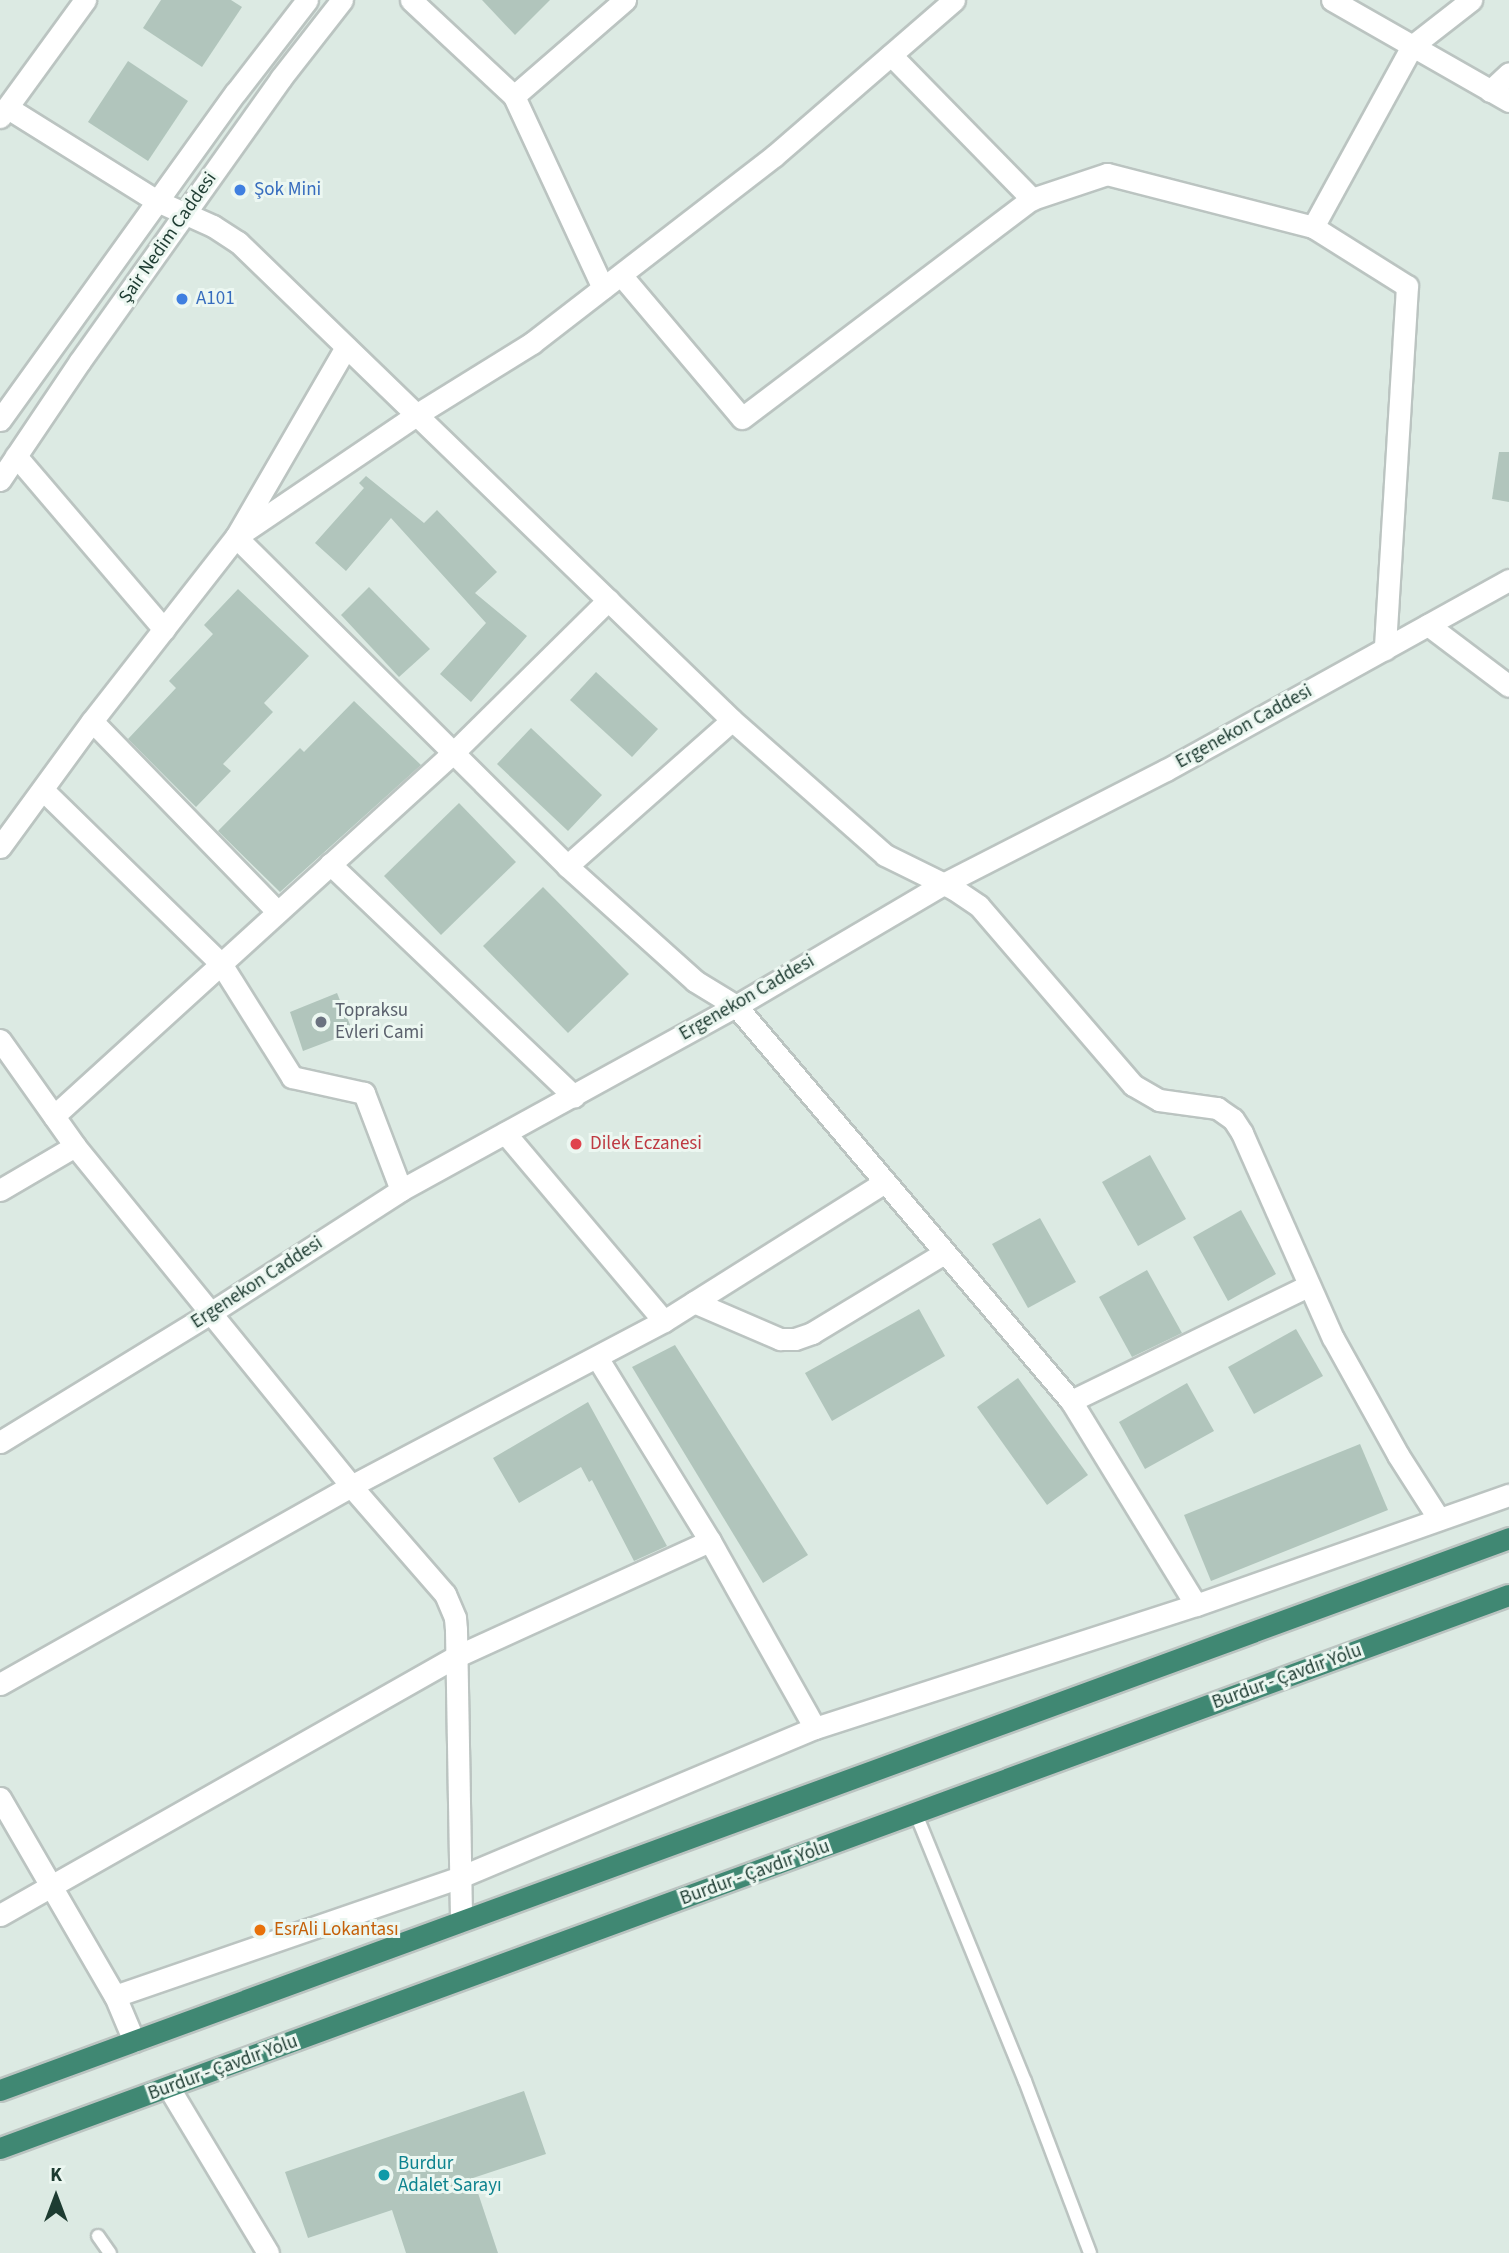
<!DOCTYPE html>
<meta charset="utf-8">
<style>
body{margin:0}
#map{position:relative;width:1509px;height:2253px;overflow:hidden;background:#dceae3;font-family:"Source Sans 3",sans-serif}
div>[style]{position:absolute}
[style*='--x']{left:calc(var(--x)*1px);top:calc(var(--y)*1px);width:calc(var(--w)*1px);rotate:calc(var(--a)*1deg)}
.building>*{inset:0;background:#b1c5bc}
.roads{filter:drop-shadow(2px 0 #bbc4c1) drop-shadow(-2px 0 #bbc4c1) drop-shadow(0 2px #bbc4c1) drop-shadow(0 -2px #bbc4c1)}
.service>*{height:12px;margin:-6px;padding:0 6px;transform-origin:6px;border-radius:6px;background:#fff}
.minor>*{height:21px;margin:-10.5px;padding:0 10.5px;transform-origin:10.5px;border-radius:10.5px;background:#fff}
.tertiary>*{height:21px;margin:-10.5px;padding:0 10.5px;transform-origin:10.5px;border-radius:10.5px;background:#fff}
.trunk>*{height:21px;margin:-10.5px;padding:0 10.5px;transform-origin:10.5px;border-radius:10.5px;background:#408873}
.dots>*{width:19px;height:19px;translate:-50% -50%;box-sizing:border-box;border:4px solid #ecf7f1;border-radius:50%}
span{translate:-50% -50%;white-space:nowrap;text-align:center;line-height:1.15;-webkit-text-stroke:6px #ecf7f1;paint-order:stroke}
.shop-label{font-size:19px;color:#366cbe}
.left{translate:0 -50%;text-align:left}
.street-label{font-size:19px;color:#1d3b31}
.worship-label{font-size:19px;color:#5b616d}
.health-label{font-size:19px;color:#be3a42}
.food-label{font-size:19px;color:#c56008}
.culture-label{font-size:19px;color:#0d838f}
.north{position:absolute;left:21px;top:2162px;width:70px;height:70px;-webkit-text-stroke:5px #ecf7f1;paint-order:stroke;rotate:0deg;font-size:19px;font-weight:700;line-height:28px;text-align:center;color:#1d3b31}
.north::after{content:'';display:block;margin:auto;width:24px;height:32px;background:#1d3b31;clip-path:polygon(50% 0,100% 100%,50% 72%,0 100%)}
</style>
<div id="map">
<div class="building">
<i style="clip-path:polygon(161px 0,231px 0,242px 7px,202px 67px,143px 28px)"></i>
<i style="clip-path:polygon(482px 0,550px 0,515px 35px)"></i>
<i style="clip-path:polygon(128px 61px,188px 101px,148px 161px,88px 122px)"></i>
<i style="clip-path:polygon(1499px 452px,1509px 452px,1509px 502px,1492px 499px)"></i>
<i style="clip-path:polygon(366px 476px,424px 523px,437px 510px,497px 572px,475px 593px,527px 636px,471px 702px,440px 674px,486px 623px,391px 518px,346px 571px,315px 543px,364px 488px,359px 483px)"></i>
<i style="clip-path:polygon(369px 587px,430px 649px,399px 677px,341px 615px)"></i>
<i style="clip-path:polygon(238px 589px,309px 656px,264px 703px,273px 712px,223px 764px,231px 771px,196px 807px,128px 739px,176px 688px,169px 681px,213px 634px,204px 625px)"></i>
<i style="clip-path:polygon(596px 672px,658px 729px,632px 757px,570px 700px)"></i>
<i style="clip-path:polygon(354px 701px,421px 765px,280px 892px,218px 831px,300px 748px,304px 752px)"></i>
<i style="clip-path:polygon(531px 728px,602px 795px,568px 831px,497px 764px)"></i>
<i style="clip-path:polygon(459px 803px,516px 862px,441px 935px,384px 876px)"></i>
<i style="clip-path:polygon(543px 887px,629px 974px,568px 1033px,483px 946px)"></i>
<i style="clip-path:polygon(337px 993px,353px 1032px,303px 1051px,290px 1012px)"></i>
<i style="clip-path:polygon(1150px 1155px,1186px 1219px,1138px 1246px,1102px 1182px)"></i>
<i style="clip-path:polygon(1241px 1210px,1276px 1274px,1228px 1301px,1193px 1237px)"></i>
<i style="clip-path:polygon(1040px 1218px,1076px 1282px,1028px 1308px,992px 1244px)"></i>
<i style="clip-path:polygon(1147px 1270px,1182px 1333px,1132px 1357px,1099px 1297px)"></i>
<i style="clip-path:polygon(919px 1309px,945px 1356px,832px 1421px,805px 1373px)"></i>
<i style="clip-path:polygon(1296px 1329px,1323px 1376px,1254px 1414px,1228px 1367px)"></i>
<i style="clip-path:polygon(675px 1345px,808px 1555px,763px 1583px,632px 1367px)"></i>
<i style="clip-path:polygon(1018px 1378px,1088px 1475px,1047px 1505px,977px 1407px)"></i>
<i style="clip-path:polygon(1187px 1383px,1214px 1431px,1145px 1469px,1119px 1422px)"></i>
<i style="clip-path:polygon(588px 1402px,667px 1546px,634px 1561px,592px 1480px,589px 1482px,581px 1467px,519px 1503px,493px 1458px)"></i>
<i style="clip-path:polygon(1360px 1444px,1388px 1510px,1211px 1581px,1184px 1515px)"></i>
<i style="clip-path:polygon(524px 2091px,546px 2154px,473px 2178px,498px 2253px,406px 2253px,392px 2210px,308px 2238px,285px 2172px)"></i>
</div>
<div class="roads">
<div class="service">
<i style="--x:916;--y:1814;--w:288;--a:67.8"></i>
<i style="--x:1025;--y:2081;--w:184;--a:69.3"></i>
<i style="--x:98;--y:2236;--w:21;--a:55"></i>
</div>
<div class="minor">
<i style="--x:411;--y:0;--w:141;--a:43"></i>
<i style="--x:1332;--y:0;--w:204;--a:29.7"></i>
<i style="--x:891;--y:55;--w:202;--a:45.6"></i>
<i style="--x:1490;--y:91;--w:26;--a:-43"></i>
<i style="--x:8;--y:108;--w:176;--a:32"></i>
<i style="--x:157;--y:201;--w:61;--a:24.1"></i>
<i style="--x:213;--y:226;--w:30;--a:33"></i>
<i style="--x:238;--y:242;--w:687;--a:44.06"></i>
<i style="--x:732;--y:720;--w:204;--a:41.4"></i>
<i style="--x:885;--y:855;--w:77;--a:26.2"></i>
<i style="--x:954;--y:889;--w:30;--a:34"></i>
<i style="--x:979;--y:906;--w:236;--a:49.3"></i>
<i style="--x:1133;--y:1085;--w:30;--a:30"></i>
<i style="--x:1159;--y:1100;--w:59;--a:7.9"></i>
<i style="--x:1217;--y:1108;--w:19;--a:35"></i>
<i style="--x:1233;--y:1119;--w:17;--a:57"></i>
<i style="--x:1242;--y:1133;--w:224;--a:66.1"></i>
<i style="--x:1333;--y:1338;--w:134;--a:60.9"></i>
<i style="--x:1398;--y:1455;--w:76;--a:57.4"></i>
<i style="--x:0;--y:117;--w:145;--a:-54"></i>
<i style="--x:1313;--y:227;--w:111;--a:32.1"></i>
<i style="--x:1407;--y:286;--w:364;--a:93.5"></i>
<i style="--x:621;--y:275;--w:187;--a:49.8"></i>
<i style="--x:742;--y:418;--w:363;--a:-37.1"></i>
<i style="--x:1032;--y:199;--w:79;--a:-18.4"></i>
<i style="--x:1107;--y:174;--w:213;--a:14.4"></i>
<i style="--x:1313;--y:227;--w:206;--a:-61.3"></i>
<i style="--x:1412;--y:46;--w:75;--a:-37.9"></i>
<i style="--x:603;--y:288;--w:212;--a:-114.9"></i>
<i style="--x:514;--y:96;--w:147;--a:-40.9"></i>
<i style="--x:346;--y:347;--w:220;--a:120.1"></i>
<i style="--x:236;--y:537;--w:467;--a:44.8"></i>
<i style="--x:567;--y:866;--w:172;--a:41.9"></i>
<i style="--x:695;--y:981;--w:48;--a:31.4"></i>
<i style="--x:736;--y:1006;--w:518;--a:49.7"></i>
<i style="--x:1071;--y:1401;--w:239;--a:58.5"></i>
<i style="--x:16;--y:456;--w:228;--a:49.5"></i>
<i style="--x:1428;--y:625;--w:101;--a:37"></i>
<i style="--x:92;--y:721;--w:265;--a:45.8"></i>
<i style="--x:43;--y:790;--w:249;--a:44.3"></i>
<i style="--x:221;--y:964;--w:226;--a:137.7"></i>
<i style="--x:0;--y:847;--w:156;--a:-53.9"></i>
<i style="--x:92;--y:721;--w:234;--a:-52"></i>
<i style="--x:236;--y:537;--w:217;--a:-34.1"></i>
<i style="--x:416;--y:415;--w:137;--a:-31.8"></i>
<i style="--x:532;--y:343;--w:306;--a:-37.7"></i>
<i style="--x:774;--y:156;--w:238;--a:-40.9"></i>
<i style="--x:330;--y:864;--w:337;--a:43.6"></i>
<i style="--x:567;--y:866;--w:220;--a:-41.5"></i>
<i style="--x:0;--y:1040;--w:130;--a:54.7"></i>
<i style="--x:505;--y:1133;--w:246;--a:49.8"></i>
<i style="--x:0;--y:1190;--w:87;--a:-30.4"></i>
<i style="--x:75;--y:1146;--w:438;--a:50.9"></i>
<i style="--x:351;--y:1486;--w:143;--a:49"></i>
<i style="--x:445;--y:1594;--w:26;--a:67"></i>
<i style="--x:455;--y:1618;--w:12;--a:85"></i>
<i style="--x:456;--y:1630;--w:291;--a:89"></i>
<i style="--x:401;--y:1190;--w:104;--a:-110.9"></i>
<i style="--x:364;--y:1093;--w:74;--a:-167.5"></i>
<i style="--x:292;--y:1077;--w:133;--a:-122.1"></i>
<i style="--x:221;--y:964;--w:314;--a:-42.3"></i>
<i style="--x:453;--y:753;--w:218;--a:-44.6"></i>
<i style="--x:694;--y:1302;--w:94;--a:23.3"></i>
<i style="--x:780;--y:1339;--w:15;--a:0"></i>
<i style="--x:795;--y:1339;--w:18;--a:-19"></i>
<i style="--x:812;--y:1333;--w:154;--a:-31.2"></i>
<i style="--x:598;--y:1359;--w:214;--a:58.4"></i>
<i style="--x:710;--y:1541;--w:214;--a:60.7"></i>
<i style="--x:1071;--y:1401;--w:263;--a:-25.9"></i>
<i style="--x:0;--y:1684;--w:403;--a:-29.4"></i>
<i style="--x:351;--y:1486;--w:354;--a:-27.8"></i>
<i style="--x:664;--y:1321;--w:261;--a:-32.2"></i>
<i style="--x:0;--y:1798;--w:229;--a:59.9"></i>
<i style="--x:115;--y:1996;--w:49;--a:67.1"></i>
<i style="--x:0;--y:1915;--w:523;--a:-29.55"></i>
<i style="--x:455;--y:1657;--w:280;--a:-24.5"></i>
<i style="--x:115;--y:1996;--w:365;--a:-19"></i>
<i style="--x:460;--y:1877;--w:385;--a:-22.8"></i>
<i style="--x:815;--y:1728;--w:400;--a:-17.9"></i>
<i style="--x:1196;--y:1605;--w:332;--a:-19.4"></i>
<i style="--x:169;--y:2088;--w:192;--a:59"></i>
</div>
<div class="tertiary">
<i style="--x:0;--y:420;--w:404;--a:-54.3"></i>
<i style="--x:236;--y:92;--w:116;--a:-52.3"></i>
<i style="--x:0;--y:480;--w:143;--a:-56.1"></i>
<i style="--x:80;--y:361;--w:347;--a:-54.6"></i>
<i style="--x:281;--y:78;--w:99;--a:-52"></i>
<i style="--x:0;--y:1442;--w:249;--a:-31.5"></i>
<i style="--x:212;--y:1312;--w:225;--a:-32.8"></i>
<i style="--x:401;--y:1190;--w:382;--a:-28.8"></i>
<i style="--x:736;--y:1006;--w:240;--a:-30.5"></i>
<i style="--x:943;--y:884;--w:250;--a:-27.1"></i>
<i style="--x:1166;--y:770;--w:392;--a:-29"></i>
</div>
<div class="trunk">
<i style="--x:0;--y:2090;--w:1607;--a:-20.09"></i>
<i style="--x:0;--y:2148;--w:1607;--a:-20.13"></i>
</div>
</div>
<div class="dots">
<i style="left:240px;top:190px;background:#3f7fe0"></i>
<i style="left:182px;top:299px;background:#3f7fe0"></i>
<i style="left:321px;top:1022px;background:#6b7280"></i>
<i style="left:576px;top:1144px;background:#e0444e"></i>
<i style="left:260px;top:1930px;background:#e8710a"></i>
<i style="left:384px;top:2175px;background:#0f9aa8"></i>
</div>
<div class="shop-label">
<span class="left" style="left:254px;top:190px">Şok Mini</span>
<span class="left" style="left:196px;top:299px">A101</span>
</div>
<div class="street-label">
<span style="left:168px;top:238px;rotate:-55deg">Şair Nedim Caddesi</span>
<span style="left:1244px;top:727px;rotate:-29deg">Ergenekon Caddesi</span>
<span style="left:747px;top:998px;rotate:-30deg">Ergenekon Caddesi</span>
<span style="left:257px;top:1283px;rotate:-33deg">Ergenekon Caddesi</span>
<span style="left:1287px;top:1677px;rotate:-20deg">Burdur - Çavdır Yolu</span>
<span style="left:755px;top:1873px;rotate:-20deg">Burdur - Çavdır Yolu</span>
<span style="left:223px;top:2068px;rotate:-20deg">Burdur - Çavdır Yolu</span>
</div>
<div class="worship-label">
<span class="left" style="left:335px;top:1022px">Topraksu<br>Evleri Cami</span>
</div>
<div class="health-label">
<span class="left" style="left:590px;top:1144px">Dilek Eczanesi</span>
</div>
<div class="food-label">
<span class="left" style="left:274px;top:1930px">EsrAli Lokantası</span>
</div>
<div class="culture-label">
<span class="left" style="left:398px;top:2175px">Burdur<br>Adalet Sarayı</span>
</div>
<div class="north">K</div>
</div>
